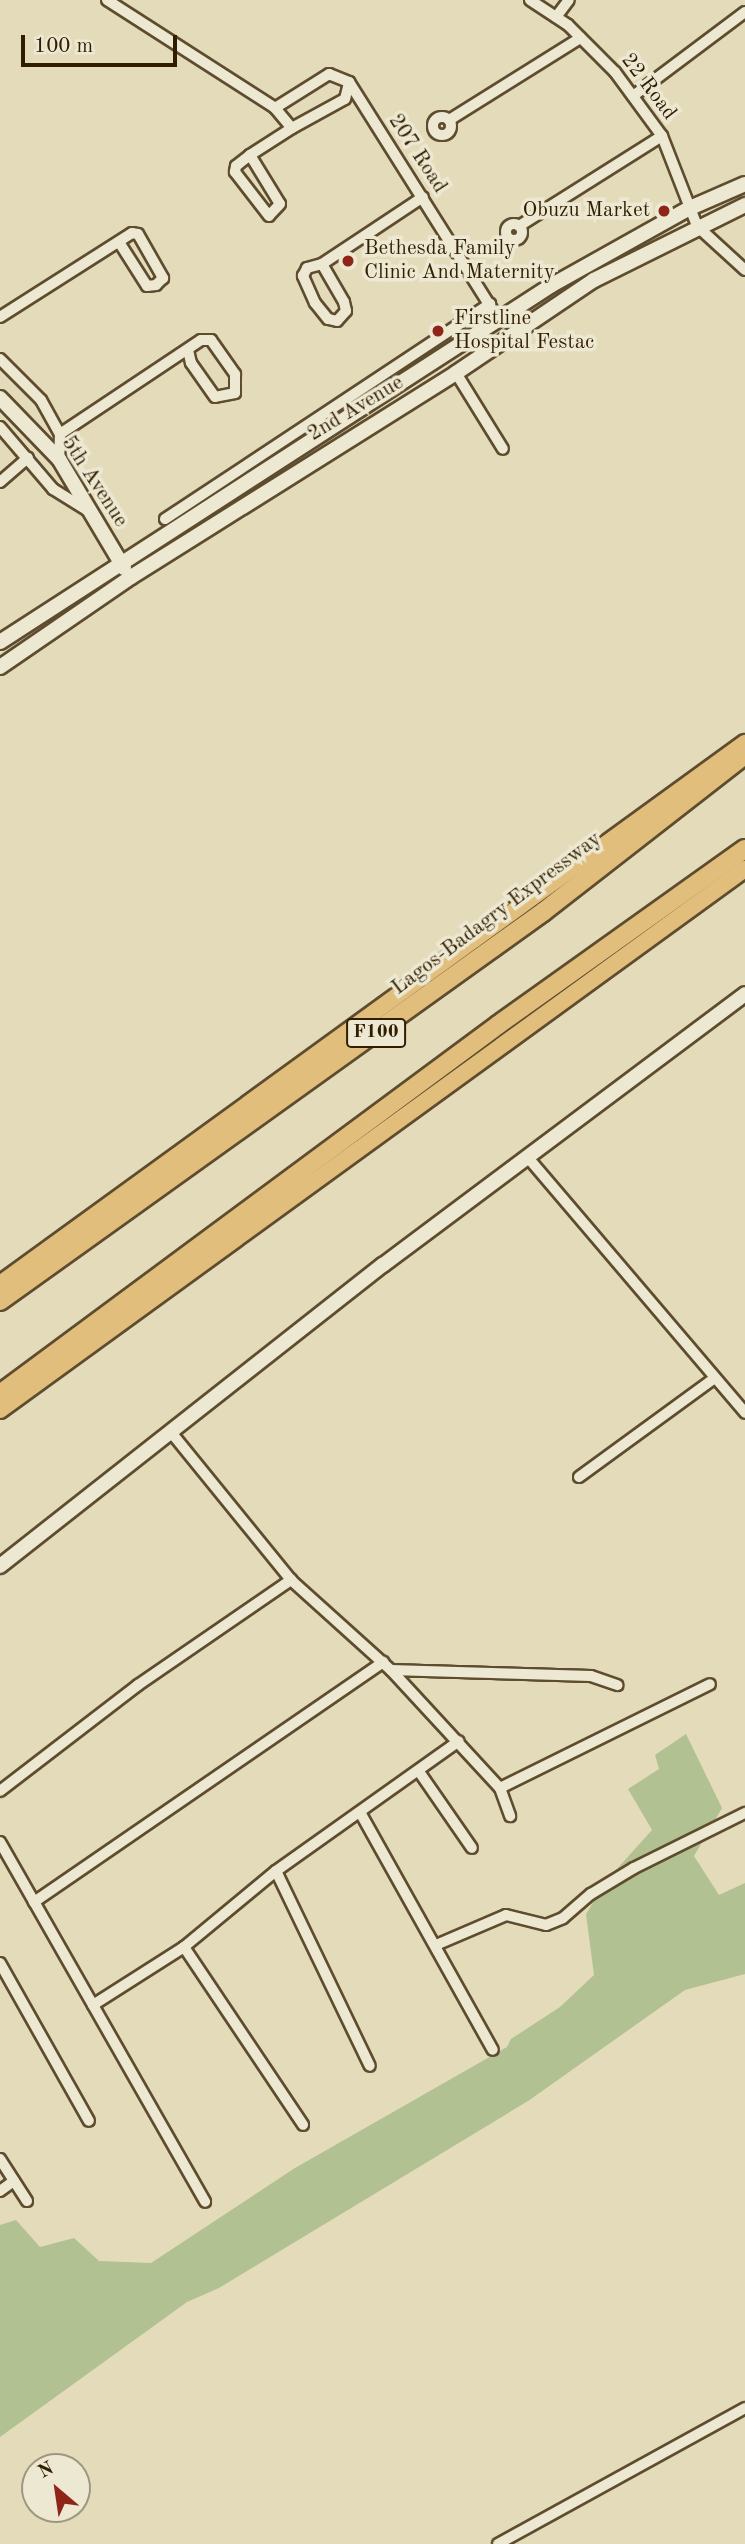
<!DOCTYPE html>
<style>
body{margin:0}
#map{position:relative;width:745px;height:2544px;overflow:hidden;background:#e4dbba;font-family:"Old Standard TT",serif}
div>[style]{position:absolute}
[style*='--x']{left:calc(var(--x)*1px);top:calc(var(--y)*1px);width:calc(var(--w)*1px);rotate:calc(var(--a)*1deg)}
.green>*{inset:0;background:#b1c192}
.roads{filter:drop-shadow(2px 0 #5e4c2e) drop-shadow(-2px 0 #5e4c2e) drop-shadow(0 2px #5e4c2e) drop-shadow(0 -2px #5e4c2e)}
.street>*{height:10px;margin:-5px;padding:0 5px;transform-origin:5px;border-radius:5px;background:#ede8d2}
.street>.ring{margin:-5px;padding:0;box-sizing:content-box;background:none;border:10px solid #ede8d2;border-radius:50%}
.secondary>*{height:14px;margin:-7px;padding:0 7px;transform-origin:7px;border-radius:7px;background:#ede8d2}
.primary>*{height:16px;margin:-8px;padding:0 8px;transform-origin:8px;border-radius:8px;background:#e2be7d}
.highway>*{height:18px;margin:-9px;padding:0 9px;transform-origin:9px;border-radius:9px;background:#e2be7d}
.dots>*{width:19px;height:19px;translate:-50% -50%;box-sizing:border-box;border:4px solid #ede8d2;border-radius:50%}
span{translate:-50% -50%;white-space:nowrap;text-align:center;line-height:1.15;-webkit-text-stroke:7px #ede8d2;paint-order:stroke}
.shield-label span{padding:2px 5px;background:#ede8d2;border:2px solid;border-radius:5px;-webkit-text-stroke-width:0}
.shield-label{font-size:19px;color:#311d00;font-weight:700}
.street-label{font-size:21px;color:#311d00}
.poi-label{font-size:21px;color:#311d00}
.right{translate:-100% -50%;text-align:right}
.left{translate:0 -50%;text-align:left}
.north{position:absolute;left:21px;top:2453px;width:70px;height:70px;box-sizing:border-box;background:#ede8d2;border:2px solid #a2977e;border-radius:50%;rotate:331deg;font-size:19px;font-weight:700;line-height:28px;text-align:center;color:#311d00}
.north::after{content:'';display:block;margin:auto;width:24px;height:32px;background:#8f2418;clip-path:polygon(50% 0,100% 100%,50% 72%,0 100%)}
.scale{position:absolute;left:21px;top:35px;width:156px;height:32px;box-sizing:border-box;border:4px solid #311d00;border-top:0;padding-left:9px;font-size:21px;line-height:24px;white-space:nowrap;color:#311d00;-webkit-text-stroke:5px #ede8d2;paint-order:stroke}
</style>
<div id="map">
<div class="green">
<i style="clip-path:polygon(686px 1734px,722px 1808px,694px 1856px,719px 1895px,745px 1883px,745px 1974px,685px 1990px,528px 2101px,219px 2288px,187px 2302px,0 2437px,0 2225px,16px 2220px,40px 2247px,74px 2238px,99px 2261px,151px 2263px,295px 2168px,507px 2047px,511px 2039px,560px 2007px,594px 1975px,586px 1914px,607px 1880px,652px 1830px,628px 1789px,659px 1769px,655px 1755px)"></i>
</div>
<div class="roads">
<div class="street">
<i style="--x:107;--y:0;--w:200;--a:32.7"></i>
<i style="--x:275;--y:108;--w:26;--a:50"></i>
<i style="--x:292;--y:128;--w:60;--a:-28.7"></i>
<i style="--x:345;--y:99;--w:16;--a:-76"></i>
<i style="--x:530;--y:0;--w:45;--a:33.3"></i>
<i style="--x:568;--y:25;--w:66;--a:45"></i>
<i style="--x:615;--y:72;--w:79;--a:53.7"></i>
<i style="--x:662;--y:136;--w:97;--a:68.7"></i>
<i style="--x:697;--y:226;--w:65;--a:42.5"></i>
<i style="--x:556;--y:17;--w:21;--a:-53"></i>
<i style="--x:633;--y:96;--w:140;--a:-36.9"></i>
<i style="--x:275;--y:108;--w:64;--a:-32.2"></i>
<i style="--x:329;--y:74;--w:22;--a:22"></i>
<i style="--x:349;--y:82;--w:281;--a:57.8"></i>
<i class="ring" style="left:433px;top:117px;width:8px;height:8px"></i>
<i style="--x:449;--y:120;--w:155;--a:-32"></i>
<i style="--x:250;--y:155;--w:57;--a:58.5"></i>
<i style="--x:280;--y:204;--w:16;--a:133"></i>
<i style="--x:269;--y:216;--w:56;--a:-127.7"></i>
<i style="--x:235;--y:172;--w:6;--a:-81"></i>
<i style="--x:236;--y:166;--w:18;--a:-38"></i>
<i style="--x:250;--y:155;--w:50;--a:-32.7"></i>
<i class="ring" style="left:506px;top:224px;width:6px;height:6px"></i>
<i style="--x:519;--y:226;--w:169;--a:-32.2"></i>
<i style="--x:322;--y:264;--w:44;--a:59.9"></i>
<i style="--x:344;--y:302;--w:9;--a:77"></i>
<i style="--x:346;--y:311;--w:13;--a:132"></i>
<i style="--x:337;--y:321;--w:9;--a:-167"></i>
<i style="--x:328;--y:319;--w:21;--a:-129"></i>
<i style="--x:315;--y:303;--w:30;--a:-114"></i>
<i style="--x:303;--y:276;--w:9;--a:-63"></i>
<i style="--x:307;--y:268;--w:16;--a:-15"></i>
<i style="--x:322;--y:264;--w:121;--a:-33.6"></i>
<i style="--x:0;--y:317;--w:156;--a:-32.5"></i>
<i style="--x:132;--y:233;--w:6;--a:9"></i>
<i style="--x:138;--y:234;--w:51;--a:60.4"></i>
<i style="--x:163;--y:278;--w:10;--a:135"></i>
<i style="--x:156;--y:285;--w:9;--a:174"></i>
<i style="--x:147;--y:286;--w:52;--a:-122.5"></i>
<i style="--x:0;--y:359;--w:58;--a:45"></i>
<i style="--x:41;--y:400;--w:39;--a:61"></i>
<i style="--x:60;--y:434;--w:25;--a:92"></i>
<i style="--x:456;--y:373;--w:89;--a:58.3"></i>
<i style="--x:0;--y:427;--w:82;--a:49.5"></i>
<i style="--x:53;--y:489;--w:44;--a:31.9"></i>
<i style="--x:60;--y:434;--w:169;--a:-33.7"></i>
<i style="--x:201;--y:340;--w:10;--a:0"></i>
<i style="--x:211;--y:340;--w:42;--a:54.8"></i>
<i style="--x:235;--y:374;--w:19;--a:90"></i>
<i style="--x:235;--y:393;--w:20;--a:169"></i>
<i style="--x:215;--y:397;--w:42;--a:-125.2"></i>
<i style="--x:191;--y:363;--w:13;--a:-103"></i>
<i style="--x:0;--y:482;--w:37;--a:-41"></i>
<i style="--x:165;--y:519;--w:390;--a:-33.5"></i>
<i style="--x:530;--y:1160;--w:332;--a:49.6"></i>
<i style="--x:170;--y:1431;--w:192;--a:50.9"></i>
<i style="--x:291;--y:1580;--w:135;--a:42"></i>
<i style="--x:391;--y:1670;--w:200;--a:1.7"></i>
<i style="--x:591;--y:1676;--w:28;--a:19"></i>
<i style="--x:579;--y:1477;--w:168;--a:-36.1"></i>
<i style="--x:391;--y:1670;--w:161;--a:47.3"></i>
<i style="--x:500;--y:1788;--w:30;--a:70"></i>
<i style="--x:420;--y:1773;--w:91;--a:55.3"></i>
<i style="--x:500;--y:1788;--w:234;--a:-26.3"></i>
<i style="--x:0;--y:1791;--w:174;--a:-37.5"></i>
<i style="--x:138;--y:1685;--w:186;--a:-34.5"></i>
<i style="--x:361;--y:1814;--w:270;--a:60.8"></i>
<i style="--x:0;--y:1842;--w:414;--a:60.3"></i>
<i style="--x:276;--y:1871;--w:216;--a:64.3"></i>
<i style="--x:34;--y:1902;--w:424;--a:-34.5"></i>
<i style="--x:436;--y:1945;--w:76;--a:-23.2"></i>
<i style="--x:506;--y:1915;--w:41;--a:14"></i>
<i style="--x:546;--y:1925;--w:18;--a:-22"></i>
<i style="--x:563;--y:1918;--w:37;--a:-41"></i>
<i style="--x:591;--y:1894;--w:50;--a:-31.2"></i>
<i style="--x:634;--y:1868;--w:124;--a:-26.4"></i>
<i style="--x:184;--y:1947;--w:214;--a:56.2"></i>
<i style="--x:0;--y:1963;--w:181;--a:60.6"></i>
<i style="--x:93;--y:2005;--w:108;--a:-32.5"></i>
<i style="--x:184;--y:1947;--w:119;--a:-39.6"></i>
<i style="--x:276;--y:1871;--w:224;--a:-35.4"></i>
<i style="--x:0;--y:2159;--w:50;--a:57.3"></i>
<i style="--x:0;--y:2191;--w:17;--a:-36"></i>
<i style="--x:498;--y:2544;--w:282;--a:-28.8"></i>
</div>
<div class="secondary">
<i style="--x:0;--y:398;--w:85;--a:46"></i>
<i style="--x:59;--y:459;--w:127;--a:59.2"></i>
<i style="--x:0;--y:642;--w:657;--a:-32.89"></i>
<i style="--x:552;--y:285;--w:158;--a:-29.2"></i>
<i style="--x:690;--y:208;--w:60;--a:-23.6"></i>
<i style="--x:0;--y:667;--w:159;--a:-34.5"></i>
<i style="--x:131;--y:577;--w:384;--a:-32.1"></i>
<i style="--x:456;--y:373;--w:166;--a:-34"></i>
<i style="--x:594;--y:280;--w:169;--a:-26.4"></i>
<i style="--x:0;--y:1566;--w:487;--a:-38.2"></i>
<i style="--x:383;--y:1265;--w:452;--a:-36.8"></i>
</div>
<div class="primary">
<i style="--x:0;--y:1284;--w:921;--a:-35.99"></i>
<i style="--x:0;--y:1410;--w:921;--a:-35.99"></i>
</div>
<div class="highway">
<i style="--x:0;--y:1301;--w:668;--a:-35.62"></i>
<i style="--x:543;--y:912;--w:256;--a:-37.9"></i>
<i style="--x:0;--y:1394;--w:620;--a:-36.54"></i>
<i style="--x:498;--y:1025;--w:303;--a:-35.5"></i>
</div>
</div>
<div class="dots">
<i style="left:664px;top:211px;background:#8f2418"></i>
<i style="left:348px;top:261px;background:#8f2418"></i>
<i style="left:438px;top:331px;background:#8f2418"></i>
</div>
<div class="shield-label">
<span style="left:376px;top:1033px">F100</span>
</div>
<div class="street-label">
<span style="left:648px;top:87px;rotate:53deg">22 Road</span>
<span style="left:417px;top:154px;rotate:57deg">207 Road</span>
<span style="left:356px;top:409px;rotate:-31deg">2nd Avenue</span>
<span style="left:94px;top:482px;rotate:57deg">5th Avenue</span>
<span style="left:497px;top:914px;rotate:-37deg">Lagos-Badagry Expressway</span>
</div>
<div class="poi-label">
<span class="right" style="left:650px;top:211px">Obuzu Market</span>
<span class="left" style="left:364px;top:261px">Bethesda Family<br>Clinic And Maternity</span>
<span class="left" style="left:454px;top:331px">Firstline<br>Hospital Festac</span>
</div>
<div class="north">N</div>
<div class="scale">100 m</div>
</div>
